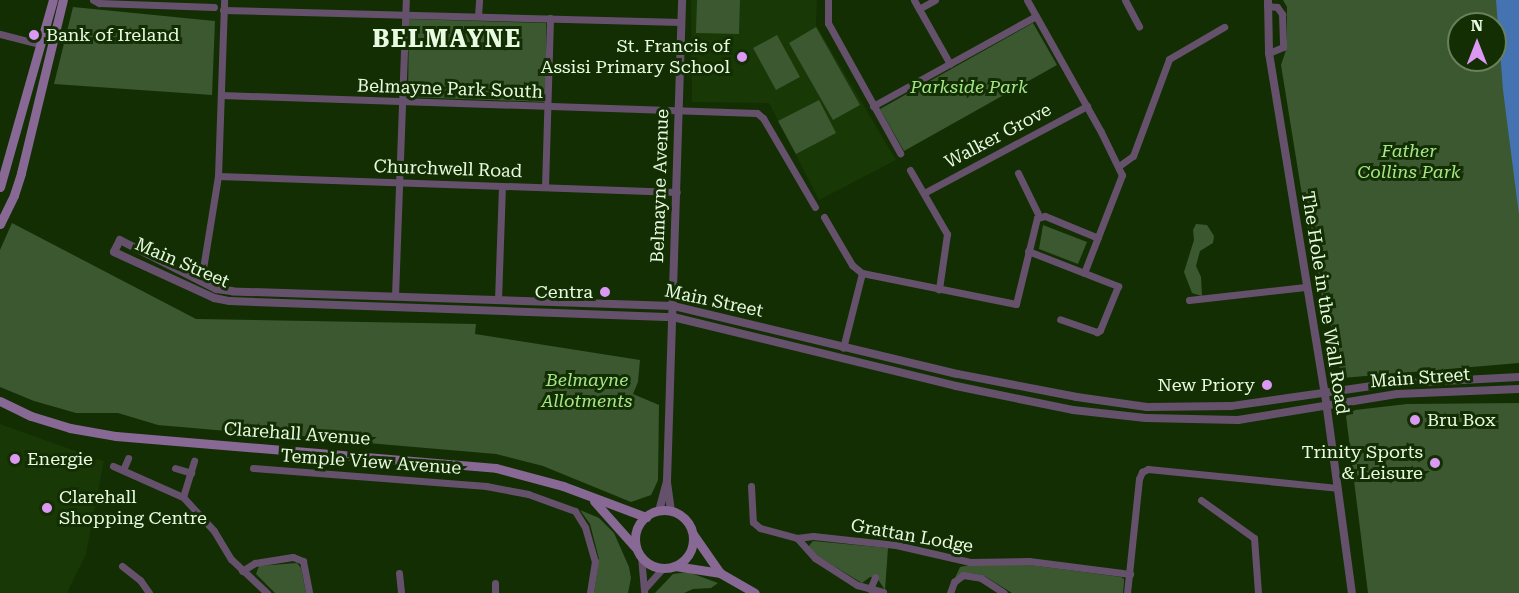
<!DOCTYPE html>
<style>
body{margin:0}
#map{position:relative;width:1519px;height:593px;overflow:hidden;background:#132e03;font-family:"Roboto Serif",serif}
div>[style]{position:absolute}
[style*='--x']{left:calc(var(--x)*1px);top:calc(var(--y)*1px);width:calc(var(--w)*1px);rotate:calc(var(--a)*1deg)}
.built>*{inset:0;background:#183805}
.green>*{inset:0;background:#3c5830}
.water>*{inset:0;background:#4573b2}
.minor>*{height:7px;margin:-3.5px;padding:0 3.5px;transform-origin:3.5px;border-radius:3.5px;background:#65516c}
.tertiary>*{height:8px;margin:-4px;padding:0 4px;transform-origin:4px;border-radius:4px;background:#65516c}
.secondary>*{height:9px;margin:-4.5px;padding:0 4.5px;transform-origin:4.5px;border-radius:4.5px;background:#886894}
.secondary>.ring{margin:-4.5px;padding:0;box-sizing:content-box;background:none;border:9px solid #886894;border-radius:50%}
.dots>*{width:16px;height:16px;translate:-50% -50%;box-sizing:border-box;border:3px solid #132e03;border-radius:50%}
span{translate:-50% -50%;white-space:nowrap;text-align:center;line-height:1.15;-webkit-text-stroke:6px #132e03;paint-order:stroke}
.poi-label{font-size:18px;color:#e8fae1}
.left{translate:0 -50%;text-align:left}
.right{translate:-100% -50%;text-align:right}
.park-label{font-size:18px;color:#a5e788;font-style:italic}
.street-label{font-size:18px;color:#e8fae1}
.district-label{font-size:24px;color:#e8fae1;font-weight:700;letter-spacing:1.5px}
.north{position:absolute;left:1447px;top:12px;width:60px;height:60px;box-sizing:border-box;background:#132e03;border:2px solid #68805c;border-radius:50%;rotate:0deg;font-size:16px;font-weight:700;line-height:24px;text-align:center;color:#e8fae1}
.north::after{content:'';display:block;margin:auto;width:21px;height:27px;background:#dc99f4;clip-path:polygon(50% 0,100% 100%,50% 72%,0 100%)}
</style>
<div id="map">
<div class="built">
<i style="clip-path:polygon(691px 0,817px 0,816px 25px,896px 160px,819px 200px,769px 103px,692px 102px)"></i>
<i style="clip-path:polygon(0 424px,104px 461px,86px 554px,67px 593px,0 593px)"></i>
</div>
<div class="green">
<i style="clip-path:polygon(697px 0,740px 0,739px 34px,696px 33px)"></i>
<i style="clip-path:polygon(evenodd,1283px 0,1519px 0,1519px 363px,1342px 378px,1313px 263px,1281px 65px,1287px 47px,1287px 7px,1283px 0,1459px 24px,1495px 24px,1495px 60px,1459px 60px,1459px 24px)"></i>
<i style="clip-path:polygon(73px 7px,215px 21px,212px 95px,54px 84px)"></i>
<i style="clip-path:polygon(409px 19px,546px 23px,546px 102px,408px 97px)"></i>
<i style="clip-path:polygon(1033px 23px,1057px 65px,904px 151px,880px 109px)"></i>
<i style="clip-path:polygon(816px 27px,860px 105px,833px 120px,789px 43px)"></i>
<i style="clip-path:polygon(777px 35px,800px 77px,776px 90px,753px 48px)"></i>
<i style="clip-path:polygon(819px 100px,836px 133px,796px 154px,778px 121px)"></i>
<i style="clip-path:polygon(12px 223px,196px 319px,476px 324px,475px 334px,640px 360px,638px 382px,633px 394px,659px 405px,658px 480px,654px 489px,651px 495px,631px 502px,543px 466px,496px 454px,158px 425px,118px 413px,76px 413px,34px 401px,0 387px,0 250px)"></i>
<i style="clip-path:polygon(1196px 224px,1207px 225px,1214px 236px,1213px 243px,1200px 251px,1196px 266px,1201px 277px,1202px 296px,1192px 293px,1184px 272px,1194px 240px,1193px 230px)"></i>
<i style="clip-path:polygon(1043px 225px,1087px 242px,1078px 264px,1039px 249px)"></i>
<i style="clip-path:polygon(1519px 403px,1519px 593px,1368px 593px,1346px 416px,1355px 410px,1407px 404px)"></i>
<i style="clip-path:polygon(580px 510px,599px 518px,614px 533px,629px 567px,631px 578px,628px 593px,594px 593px,599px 559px,590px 524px)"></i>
<i style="clip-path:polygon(813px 541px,888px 548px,885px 590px,877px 578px,870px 577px,862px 583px,819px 557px,808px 547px)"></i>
<i style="clip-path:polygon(297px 563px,301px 568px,306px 593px,275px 593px,256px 574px,259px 566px)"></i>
<i style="clip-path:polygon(970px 565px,1030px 565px,1121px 577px,1124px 579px,1124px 583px,1123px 593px,1012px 593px,983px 575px,970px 573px,955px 578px,960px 567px)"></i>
<i style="clip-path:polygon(688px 572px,718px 583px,711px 588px,693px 589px,684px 593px,655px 593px,673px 574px)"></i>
</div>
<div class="water">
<i style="clip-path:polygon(1496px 0,1519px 0,1519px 215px,1503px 90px)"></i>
</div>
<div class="minor">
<i style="--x:93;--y:0;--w:7;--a:27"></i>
<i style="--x:99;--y:3;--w:115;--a:2"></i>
<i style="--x:828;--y:0;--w:23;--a:90"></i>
<i style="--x:828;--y:23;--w:149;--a:61"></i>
<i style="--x:914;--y:0;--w:10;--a:61"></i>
<i style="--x:935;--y:0;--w:18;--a:151"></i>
<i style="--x:919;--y:9;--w:63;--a:60.6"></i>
<i style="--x:1027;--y:0;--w:151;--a:60.7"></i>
<i style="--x:1101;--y:132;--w:48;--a:64"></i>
<i style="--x:1122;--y:175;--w:105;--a:111.2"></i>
<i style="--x:1125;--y:0;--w:30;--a:62"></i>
<i style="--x:1267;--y:6;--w:10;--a:6"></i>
<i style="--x:1277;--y:7;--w:9;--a:54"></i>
<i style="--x:1282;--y:14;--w:33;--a:88"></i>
<i style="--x:1283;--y:47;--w:15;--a:157"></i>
<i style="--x:223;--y:10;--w:458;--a:1.5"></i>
<i style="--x:478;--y:16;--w:16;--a:-86"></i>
<i style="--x:0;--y:34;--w:40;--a:14.4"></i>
<i style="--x:221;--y:95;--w:536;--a:1.92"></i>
<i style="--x:757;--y:113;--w:8;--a:40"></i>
<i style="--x:763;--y:118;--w:103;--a:59.7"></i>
<i style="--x:873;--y:106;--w:186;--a:-28.9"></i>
<i style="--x:1119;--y:166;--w:17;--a:-36"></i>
<i style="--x:1133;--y:156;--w:103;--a:-69.6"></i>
<i style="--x:1169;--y:59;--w:64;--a:-30.2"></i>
<i style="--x:910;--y:170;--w:74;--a:60"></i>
<i style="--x:947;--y:234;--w:56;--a:98.3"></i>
<i style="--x:1018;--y:173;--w:48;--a:64"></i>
<i style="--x:218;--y:176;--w:459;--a:2"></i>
<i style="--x:545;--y:187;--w:169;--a:-88.3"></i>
<i style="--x:924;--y:193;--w:185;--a:-28.1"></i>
<i style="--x:824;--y:217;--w:56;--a:59.7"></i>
<i style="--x:852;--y:265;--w:13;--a:39"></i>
<i style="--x:862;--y:273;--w:77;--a:104.2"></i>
<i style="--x:1028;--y:251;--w:97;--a:21.3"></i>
<i style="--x:1118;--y:286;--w:48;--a:112.2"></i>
<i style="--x:1100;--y:330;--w:4;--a:146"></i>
<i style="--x:1097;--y:332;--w:39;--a:-161"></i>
<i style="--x:862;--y:273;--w:157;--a:11.4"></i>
<i style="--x:1016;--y:304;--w:89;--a:-76.3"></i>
<i style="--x:1037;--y:218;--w:8;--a:-14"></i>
<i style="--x:1045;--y:216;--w:57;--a:22.5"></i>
<i style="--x:201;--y:281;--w:106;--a:-80.8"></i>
<i style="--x:218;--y:176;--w:176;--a:-88"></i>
<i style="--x:395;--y:296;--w:296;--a:-87.9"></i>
<i style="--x:498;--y:300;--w:114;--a:-88"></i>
<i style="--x:1189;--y:300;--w:117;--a:-6.4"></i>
<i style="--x:113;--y:466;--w:77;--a:23.9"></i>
<i style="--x:183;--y:497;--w:46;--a:47.6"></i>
<i style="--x:214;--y:531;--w:33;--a:59"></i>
<i style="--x:231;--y:559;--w:50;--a:43.4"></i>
<i style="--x:175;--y:468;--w:17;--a:17"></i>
<i style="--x:253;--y:468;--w:234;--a:4.4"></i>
<i style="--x:486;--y:486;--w:43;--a:10.8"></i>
<i style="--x:528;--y:494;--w:50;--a:19.9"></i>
<i style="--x:575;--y:511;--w:19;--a:58"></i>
<i style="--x:585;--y:527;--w:35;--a:74"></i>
<i style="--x:595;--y:561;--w:32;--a:99"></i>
<i style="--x:123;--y:470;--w:13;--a:-67"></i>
<i style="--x:751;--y:486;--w:36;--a:87"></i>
<i style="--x:753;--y:522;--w:9;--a:41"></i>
<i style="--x:760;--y:528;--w:38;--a:15"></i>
<i style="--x:797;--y:538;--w:16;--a:-7"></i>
<i style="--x:813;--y:536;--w:83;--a:6.2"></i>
<i style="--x:896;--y:545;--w:76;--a:12.9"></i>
<i style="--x:970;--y:562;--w:59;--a:-1"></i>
<i style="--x:1029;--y:561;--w:102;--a:7.3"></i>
<i style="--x:183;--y:497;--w:38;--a:-73"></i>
<i style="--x:1201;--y:500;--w:65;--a:35.6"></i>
<i style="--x:1254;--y:538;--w:55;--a:85.8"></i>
<i style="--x:797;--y:538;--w:27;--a:48"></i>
<i style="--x:815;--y:558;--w:50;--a:32.7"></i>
<i style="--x:857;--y:585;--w:27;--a:15"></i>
<i style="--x:641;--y:556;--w:37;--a:85"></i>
<i style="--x:122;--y:566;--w:23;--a:38"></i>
<i style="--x:140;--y:580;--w:16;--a:55"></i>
<i style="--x:242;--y:571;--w:15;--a:-32"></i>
<i style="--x:255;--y:563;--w:38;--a:-9"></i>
<i style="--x:293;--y:557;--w:11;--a:22"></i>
<i style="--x:303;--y:561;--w:33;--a:79"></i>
<i style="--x:399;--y:573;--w:20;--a:84"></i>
<i style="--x:645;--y:588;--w:27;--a:-48"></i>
<i style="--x:870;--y:589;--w:13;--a:-67"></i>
<i style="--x:495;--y:593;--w:10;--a:-90"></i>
<i style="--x:950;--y:593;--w:12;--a:-70"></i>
<i style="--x:954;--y:582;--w:11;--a:-38"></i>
<i style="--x:963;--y:575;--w:18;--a:9"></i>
<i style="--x:981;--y:578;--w:27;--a:33"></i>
<i style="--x:1127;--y:593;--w:115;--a:-84"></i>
<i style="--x:1139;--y:479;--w:8;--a:-67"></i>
<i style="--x:1142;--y:472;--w:7;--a:-27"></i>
<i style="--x:1148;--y:469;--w:190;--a:5.7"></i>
</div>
<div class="tertiary">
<i style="--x:1268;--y:0;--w:53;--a:88.9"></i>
<i style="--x:1269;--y:53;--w:346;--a:80.7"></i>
<i style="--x:1325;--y:394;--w:201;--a:82.3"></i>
<i style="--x:1519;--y:377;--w:133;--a:177"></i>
<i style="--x:1386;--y:384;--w:157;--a:171.9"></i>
<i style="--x:1231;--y:406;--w:84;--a:179.3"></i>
<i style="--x:1147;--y:407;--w:71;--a:-171.9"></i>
<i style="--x:1077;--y:397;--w:122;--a:-169.1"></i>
<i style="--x:957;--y:374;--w:292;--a:-166.5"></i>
<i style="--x:673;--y:306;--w:441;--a:-178.1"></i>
<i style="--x:232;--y:291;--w:16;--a:-173"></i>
<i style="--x:216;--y:289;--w:108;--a:-153"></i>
<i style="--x:120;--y:240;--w:13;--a:117"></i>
<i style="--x:114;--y:252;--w:110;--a:24.7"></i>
<i style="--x:214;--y:298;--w:16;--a:11"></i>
<i style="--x:230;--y:301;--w:443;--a:2.1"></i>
<i style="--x:673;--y:317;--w:291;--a:13.7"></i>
<i style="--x:956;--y:386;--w:119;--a:11.6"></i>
<i style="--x:1073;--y:410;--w:73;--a:6.3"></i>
<i style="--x:1146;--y:418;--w:92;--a:1.2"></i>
<i style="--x:1238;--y:420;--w:161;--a:-9.3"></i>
<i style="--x:1397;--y:394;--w:122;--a:-2.3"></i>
<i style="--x:659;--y:511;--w:27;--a:-75"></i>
<i style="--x:671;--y:511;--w:30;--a:-98"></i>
<i style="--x:667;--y:481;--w:481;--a:-88.2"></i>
</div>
<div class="secondary">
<i style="--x:0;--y:187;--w:194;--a:-74.2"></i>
<i style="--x:0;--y:224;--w:32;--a:-64"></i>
<i style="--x:14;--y:195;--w:23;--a:-72"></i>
<i style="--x:21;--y:173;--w:178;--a:-76.4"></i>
<i style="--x:0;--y:401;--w:34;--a:26"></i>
<i style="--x:31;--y:416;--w:41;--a:17.1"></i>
<i style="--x:70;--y:428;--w:47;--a:9.9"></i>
<i style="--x:116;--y:436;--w:381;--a:4.8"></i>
<i style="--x:496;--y:468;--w:69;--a:15"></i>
<i style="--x:563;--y:486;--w:89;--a:20.5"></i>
<i style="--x:594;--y:501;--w:62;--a:48.3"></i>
<i class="ring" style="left:635px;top:510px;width:49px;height:49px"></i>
<i style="--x:693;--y:534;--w:47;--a:55.3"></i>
<i style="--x:675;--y:566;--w:46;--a:8.8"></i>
<i style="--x:720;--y:573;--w:40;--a:29.7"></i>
</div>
<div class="dots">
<i style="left:34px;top:35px;background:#dc99f4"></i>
<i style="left:742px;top:57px;background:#dc99f4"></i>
<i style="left:605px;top:292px;background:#dc99f4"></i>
<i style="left:1267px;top:385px;background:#dc99f4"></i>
<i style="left:1415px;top:420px;background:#dc99f4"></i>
<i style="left:15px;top:459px;background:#dc99f4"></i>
<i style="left:1435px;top:463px;background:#dc99f4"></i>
<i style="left:47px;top:508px;background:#dc99f4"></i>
</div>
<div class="poi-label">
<span class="left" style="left:46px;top:35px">Bank of Ireland</span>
<span class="right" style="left:730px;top:57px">St. Francis of<br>Assisi Primary School</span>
<span class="right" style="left:593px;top:292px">Centra</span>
<span class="right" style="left:1255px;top:385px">New Priory</span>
<span class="left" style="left:1427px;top:420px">Bru Box</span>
<span class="right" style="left:1423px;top:463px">Trinity Sports<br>&amp; Leisure</span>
<span class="left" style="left:27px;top:459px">Energie</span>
<span class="left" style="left:59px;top:508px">Clarehall<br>Shopping Centre</span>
</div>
<div class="park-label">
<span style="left:969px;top:87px">Parkside Park</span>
<span style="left:1409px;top:162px">Father<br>Collins Park</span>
<span style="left:587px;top:391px">Belmayne<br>Allotments</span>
</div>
<div class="street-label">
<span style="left:450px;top:89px;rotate:2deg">Belmayne Park South</span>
<span style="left:998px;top:136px;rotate:-28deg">Walker Grove</span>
<span style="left:448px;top:169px;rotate:2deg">Churchwell Road</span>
<span style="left:660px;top:186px;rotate:-88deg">Belmayne Avenue</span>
<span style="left:182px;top:263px;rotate:23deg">Main Street</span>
<span style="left:714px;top:301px;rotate:12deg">Main Street</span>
<span style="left:1325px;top:303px;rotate:81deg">The Hole in the Wall Road</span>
<span style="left:1420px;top:378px;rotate:-4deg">Main Street</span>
<span style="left:297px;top:434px;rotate:4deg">Clarehall Avenue</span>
<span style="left:371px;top:462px;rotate:4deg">Temple View Avenue</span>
<span style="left:912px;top:536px;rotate:10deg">Grattan Lodge</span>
</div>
<div class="district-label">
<span style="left:447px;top:40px">BELMAYNE</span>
</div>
<div class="north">N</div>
</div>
